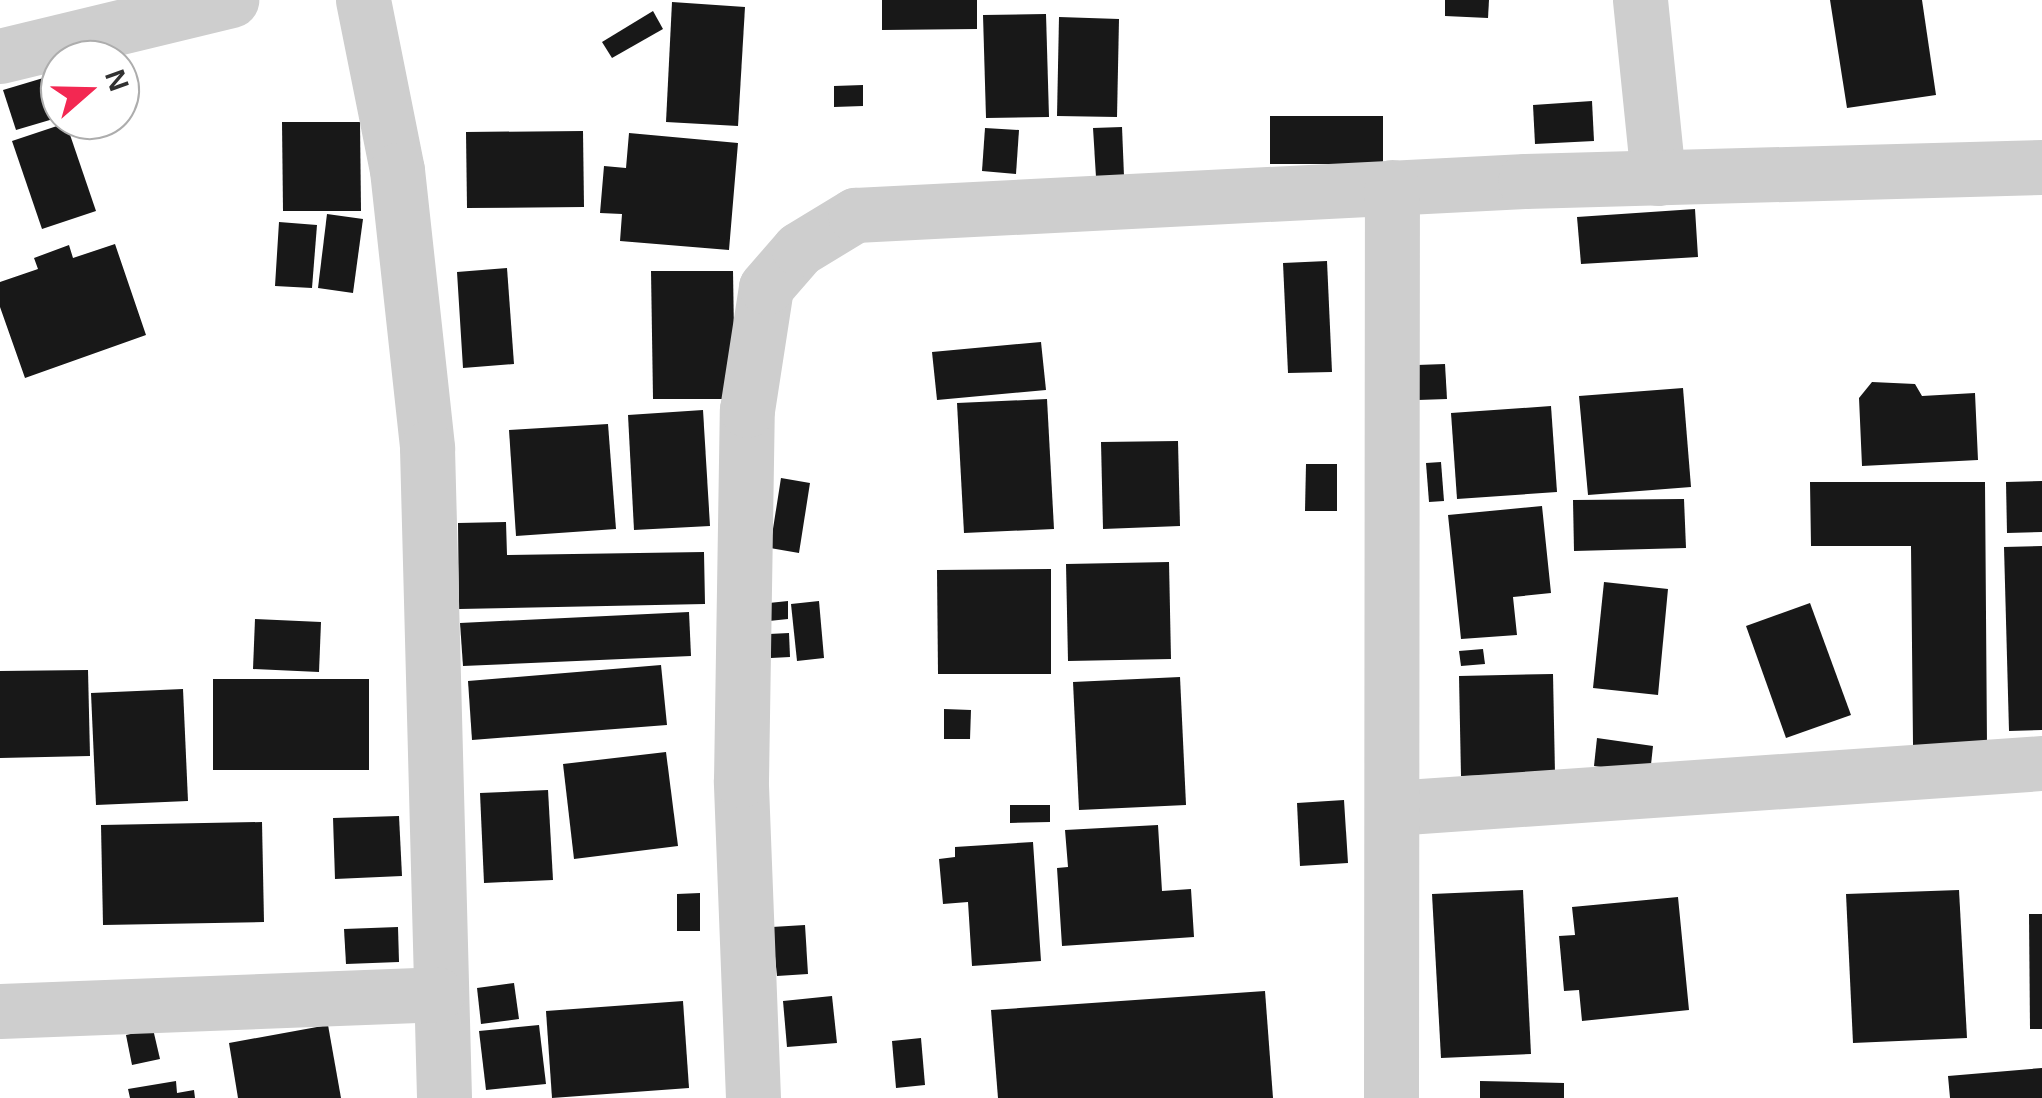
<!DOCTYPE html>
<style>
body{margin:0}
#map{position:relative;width:2042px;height:1098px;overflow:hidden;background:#fff;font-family:Arial,sans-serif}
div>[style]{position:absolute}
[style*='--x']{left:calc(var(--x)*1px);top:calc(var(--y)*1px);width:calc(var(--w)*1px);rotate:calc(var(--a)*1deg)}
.building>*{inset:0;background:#181818}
.minor>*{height:55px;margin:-27.5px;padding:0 27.5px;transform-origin:27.5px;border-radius:27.5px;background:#cecece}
span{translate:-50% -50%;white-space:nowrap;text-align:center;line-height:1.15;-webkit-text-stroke:10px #fff;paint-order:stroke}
.north{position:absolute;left:40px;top:40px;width:100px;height:100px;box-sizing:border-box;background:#fff;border:2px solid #adadad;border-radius:50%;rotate:70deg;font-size:28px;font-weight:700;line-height:40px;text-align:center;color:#313131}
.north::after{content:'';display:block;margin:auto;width:35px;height:45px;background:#f32852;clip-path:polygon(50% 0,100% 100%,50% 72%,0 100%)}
</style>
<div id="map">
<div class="building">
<i style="clip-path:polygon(882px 0,977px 0,977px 29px,882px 30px)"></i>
<i style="clip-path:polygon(1445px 0,1489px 0,1488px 18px,1445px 16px)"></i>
<i style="clip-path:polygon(1830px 0,1922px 0,1936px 95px,1847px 108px)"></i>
<i style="clip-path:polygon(672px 2px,745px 7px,738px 126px,666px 122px)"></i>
<i style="clip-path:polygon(653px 11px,663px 29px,612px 58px,602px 42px)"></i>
<i style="clip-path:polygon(1046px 14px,1049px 117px,986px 118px,983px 15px)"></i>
<i style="clip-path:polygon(1059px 17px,1119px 19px,1117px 117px,1057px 116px)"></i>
<i style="clip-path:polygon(60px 73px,60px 117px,16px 130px,3px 90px)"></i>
<i style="clip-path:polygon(863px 85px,863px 106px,834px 107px,834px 86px)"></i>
<i style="clip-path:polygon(1592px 101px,1594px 141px,1535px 144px,1533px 105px)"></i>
<i style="clip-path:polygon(1270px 116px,1383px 116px,1383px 164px,1270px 164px)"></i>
<i style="clip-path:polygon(282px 122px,360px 122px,361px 211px,283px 211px)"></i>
<i style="clip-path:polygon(66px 123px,96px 211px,42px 229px,12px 141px)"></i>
<i style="clip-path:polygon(1122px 127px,1124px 176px,1096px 177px,1093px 128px)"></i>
<i style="clip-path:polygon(985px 128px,1019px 130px,1016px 174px,982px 171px)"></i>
<i style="clip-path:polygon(583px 131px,584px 207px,467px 208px,466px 132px)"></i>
<i style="clip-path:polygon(629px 133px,738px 143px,729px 250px,620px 241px,622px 214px,600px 213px,604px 166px,626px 168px)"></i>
<i style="clip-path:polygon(1695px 209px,1698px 257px,1581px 264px,1577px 217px)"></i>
<i style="clip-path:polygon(327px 214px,363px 219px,353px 293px,318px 288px)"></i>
<i style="clip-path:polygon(279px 222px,317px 225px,312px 288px,275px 286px)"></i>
<i style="clip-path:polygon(115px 244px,146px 335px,25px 378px,0 307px,0 282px,38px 269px,34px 258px,69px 245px,73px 258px)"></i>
<i style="clip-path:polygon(1327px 261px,1332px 372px,1288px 373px,1283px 263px)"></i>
<i style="clip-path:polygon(507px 268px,514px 364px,463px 368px,457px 272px)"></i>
<i style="clip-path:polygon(651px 271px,733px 271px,735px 399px,653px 399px)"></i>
<i style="clip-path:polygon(1041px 342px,1046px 390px,937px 400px,932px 352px)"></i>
<i style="clip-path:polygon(1445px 364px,1447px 399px,1418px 400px,1417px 365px)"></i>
<i style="clip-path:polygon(1872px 382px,1915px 384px,1922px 396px,1975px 393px,1978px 460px,1862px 466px,1859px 398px)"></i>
<i style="clip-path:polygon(1683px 388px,1691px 487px,1588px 495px,1579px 396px)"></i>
<i style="clip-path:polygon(1047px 399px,1054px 529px,964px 533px,957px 403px)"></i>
<i style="clip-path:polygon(1551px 406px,1557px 492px,1457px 499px,1451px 413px)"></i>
<i style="clip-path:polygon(703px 410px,710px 526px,634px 530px,628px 415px)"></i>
<i style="clip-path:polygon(608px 424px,616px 529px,516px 536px,509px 430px)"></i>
<i style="clip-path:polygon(1178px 441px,1180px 526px,1103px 529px,1101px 442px)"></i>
<i style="clip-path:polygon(1441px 462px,1444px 501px,1429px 502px,1426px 463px)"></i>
<i style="clip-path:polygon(1306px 464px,1337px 464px,1337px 511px,1305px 511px)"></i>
<i style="clip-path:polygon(781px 478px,810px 483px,799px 553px,770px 548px)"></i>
<i style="clip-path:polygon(2042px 481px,2042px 532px,2007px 533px,2006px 482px)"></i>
<i style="clip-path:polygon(1810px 482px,1985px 482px,1987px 745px,1913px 745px,1911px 546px,1811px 546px)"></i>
<i style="clip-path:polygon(1684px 499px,1686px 548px,1574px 551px,1573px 500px)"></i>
<i style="clip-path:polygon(1542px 506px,1551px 593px,1513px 597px,1517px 635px,1461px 639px,1448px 515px)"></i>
<i style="clip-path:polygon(506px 522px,507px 555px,704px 552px,705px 604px,459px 609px,458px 523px)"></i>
<i style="clip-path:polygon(2042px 546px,2042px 730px,2009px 731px,2004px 547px)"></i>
<i style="clip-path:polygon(1169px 562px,1171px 659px,1068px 661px,1066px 564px)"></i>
<i style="clip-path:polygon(1051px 569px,1051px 674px,938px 674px,937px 570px)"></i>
<i style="clip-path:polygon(1604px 582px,1668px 589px,1658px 695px,1593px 688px)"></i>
<i style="clip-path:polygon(788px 601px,788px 619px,769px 621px,769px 603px)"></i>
<i style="clip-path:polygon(819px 601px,824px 658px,797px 661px,791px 604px)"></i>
<i style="clip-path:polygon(1810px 603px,1851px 715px,1786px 738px,1746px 626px)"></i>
<i style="clip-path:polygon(689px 612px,691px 656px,463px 666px,460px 623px)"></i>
<i style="clip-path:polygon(255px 619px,321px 622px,319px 672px,253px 669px)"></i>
<i style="clip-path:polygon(789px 633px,790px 657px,771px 658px,769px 634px)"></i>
<i style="clip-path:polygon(1483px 649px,1485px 664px,1461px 666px,1459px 651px)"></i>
<i style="clip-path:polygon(661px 665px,667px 725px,472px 740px,468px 681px)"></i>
<i style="clip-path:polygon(88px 670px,90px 756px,0 758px,0 671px)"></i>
<i style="clip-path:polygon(1553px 674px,1555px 774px,1461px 776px,1459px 676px)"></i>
<i style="clip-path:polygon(1180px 677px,1186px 805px,1079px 810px,1073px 682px)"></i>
<i style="clip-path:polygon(213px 679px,369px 679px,369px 770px,213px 770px)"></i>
<i style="clip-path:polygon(183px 689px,188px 801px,96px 805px,91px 693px)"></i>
<i style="clip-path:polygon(944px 709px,971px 710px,970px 739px,944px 739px)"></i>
<i style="clip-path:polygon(1597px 738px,1653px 746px,1650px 774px,1594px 766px)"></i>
<i style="clip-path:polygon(666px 752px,678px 846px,574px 859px,563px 764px)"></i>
<i style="clip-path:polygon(548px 790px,553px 880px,484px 883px,480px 793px)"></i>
<i style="clip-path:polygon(1344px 800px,1348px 863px,1300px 866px,1297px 803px)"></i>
<i style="clip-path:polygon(1010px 805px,1050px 805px,1050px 822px,1010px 823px)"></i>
<i style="clip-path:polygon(399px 816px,402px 876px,335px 879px,333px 818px)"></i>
<i style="clip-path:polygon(262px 822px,264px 922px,103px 925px,101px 825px)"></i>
<i style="clip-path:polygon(1158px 825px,1162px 891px,1191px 889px,1194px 937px,1062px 946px,1057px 868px,1068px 867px,1065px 830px)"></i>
<i style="clip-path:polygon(1033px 842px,1041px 961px,972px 966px,968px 902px,943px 904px,939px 859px,955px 857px,955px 847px)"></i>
<i style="clip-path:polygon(1523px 890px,1531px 1054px,1441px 1058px,1432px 894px)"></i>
<i style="clip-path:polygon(1959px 890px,1967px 1038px,1853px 1043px,1846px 894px)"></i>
<i style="clip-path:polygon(700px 893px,700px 931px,677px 931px,677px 894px)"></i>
<i style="clip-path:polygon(1678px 897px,1689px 1010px,1582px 1021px,1579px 990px,1564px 991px,1559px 936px,1575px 935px,1572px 907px)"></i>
<i style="clip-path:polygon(2029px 914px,2042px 914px,2042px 1029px,2030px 1029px)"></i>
<i style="clip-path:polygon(805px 925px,808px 974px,777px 976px,772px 927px)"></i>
<i style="clip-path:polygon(398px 927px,399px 962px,346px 964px,344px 929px)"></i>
<i style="clip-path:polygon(514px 983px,519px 1019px,481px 1024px,477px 988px)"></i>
<i style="clip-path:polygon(1265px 991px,1273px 1098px,998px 1098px,991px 1010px)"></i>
<i style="clip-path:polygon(832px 996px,837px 1043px,787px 1047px,783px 1001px)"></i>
<i style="clip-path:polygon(683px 1001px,689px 1088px,552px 1098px,546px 1011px)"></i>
<i style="clip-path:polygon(328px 1025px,341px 1098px,238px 1098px,229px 1043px)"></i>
<i style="clip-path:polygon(539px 1025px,546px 1084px,486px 1090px,479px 1031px)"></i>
<i style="clip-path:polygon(153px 1029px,160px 1059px,132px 1065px,126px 1035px)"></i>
<i style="clip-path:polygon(921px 1038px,925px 1085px,896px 1088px,892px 1041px)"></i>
<i style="clip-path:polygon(2042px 1068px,2042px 1098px,1950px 1098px,1948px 1076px)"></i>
<i style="clip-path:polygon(176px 1081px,177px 1093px,194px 1090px,195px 1098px,130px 1098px,128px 1089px)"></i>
<i style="clip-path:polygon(1480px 1081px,1564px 1083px,1564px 1098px,1480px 1098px)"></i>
</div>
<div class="minor">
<i style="--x:363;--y:0;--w:173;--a:78.7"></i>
<i style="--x:397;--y:170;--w:280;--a:83.8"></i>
<i style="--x:427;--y:448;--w:650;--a:88.5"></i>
<i style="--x:1640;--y:0;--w:179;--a:84.2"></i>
<i style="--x:0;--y:56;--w:238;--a:-13.6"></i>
<i style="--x:1392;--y:808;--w:652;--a:-3.96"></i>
<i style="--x:0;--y:1011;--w:437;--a:-2.2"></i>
<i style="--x:753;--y:1098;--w:318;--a:-92.2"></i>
<i style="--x:741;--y:780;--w:370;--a:-89.1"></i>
<i style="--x:747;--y:410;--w:124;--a:-81.2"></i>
<i style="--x:766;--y:287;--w:50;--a:-49"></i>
<i style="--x:799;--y:249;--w:66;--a:-31.3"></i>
<i style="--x:855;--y:215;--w:671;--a:-2.91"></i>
<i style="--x:1525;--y:181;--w:517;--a:-1.55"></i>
<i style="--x:1391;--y:1098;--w:911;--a:-89.94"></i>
</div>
<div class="north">N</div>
</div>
